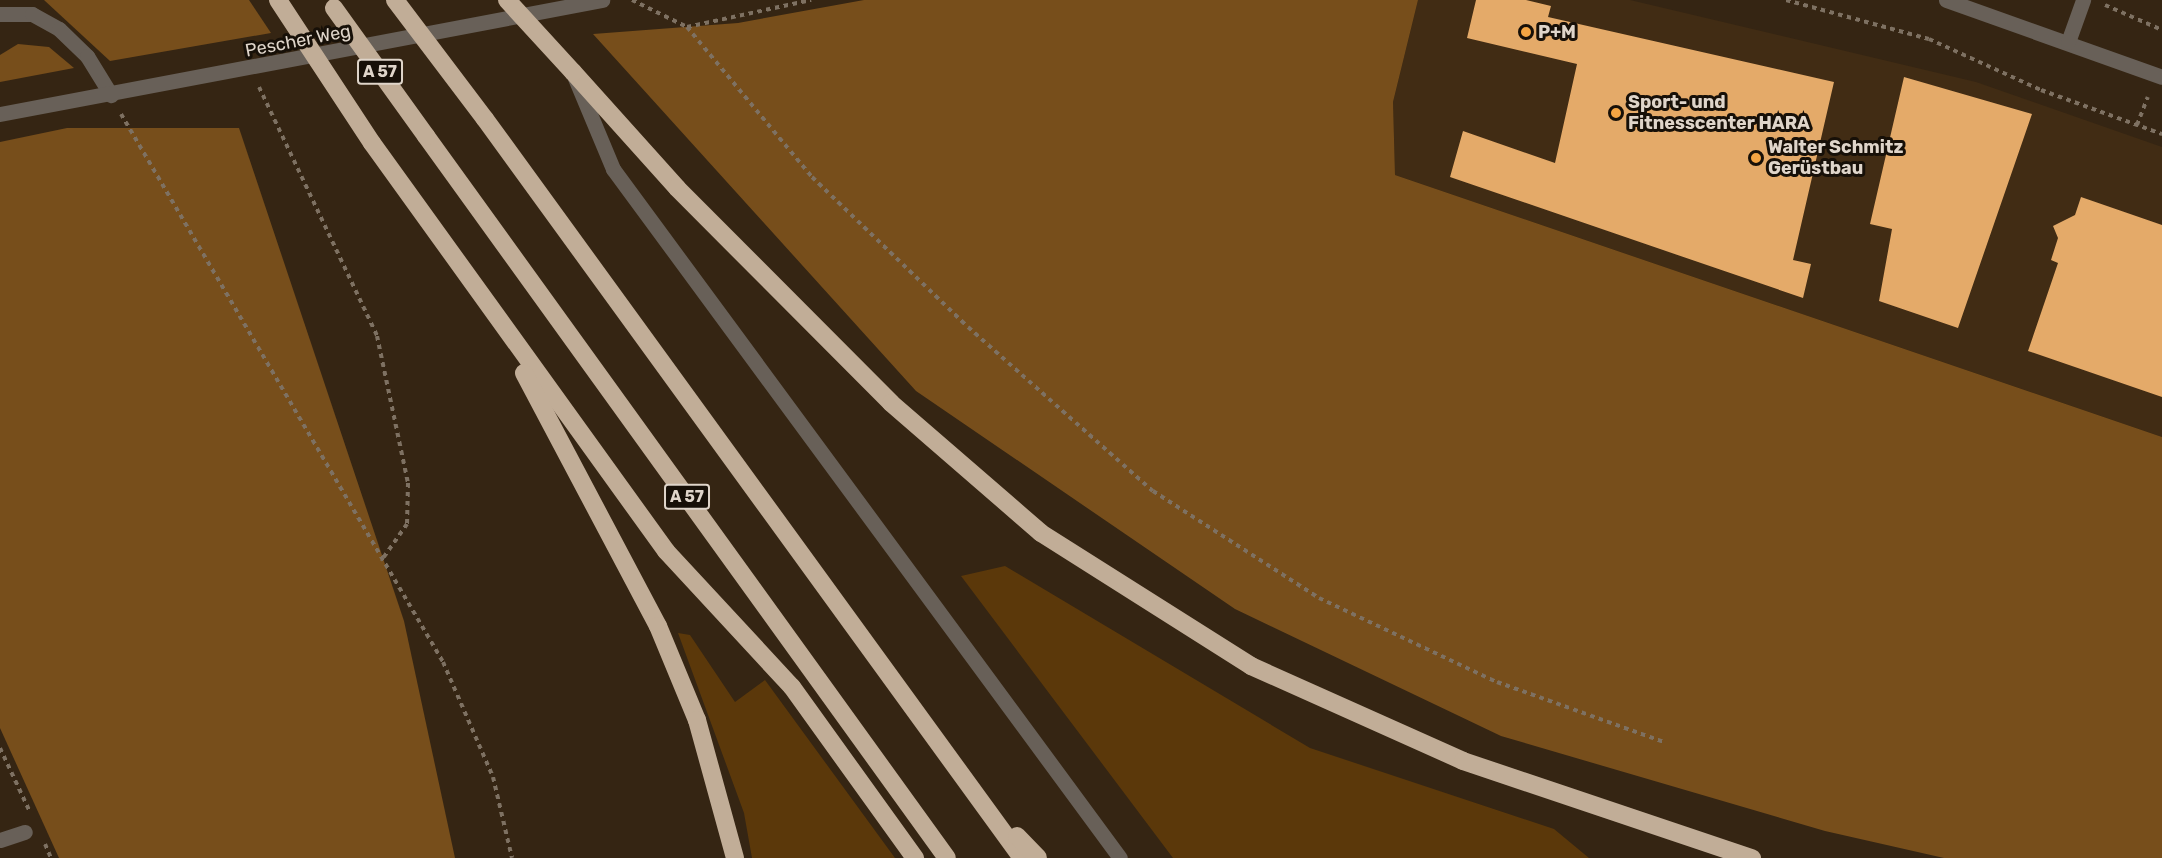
<!DOCTYPE html>
<meta charset="utf-8">
<style>
body{margin:0}
#map{position:relative;width:2162px;height:858px;overflow:hidden;background:#352513;font-family:Rubik,sans-serif}
div>[style]{position:absolute}
[style*='--x']{left:calc(var(--x)*1px);top:calc(var(--y)*1px);width:calc(var(--w)*1px);rotate:calc(var(--a)*1deg)}
.built>*{inset:0;background:#412c14}
.green>*{inset:0;background:#5b380a}
.forest>*{inset:0;background:#774e1b}
.building>*{inset:0;background:#e4aa69}
.path>*{height:4px;margin-top:-2px;transform-origin:0;background:repeating-linear-gradient(90deg,#7e7162 0 4.5px,transparent 0 9px)}
.minor>*{height:15px;margin:-7.5px;padding:0 7.5px;transform-origin:7.5px;border-radius:7.5px;background:#686058}
.highway>*{height:18px;margin:-9px;padding:0 9px;transform-origin:9px;border-radius:9px;background:#c1ad97}
.highway-bridge>*{height:18px;margin:-9px;padding:0 9px;transform-origin:9px;border-radius:9px;background:#c1ad97}
.dots>*{width:16px;height:16px;translate:-50% -50%;box-sizing:border-box;border:3px solid #171008;border-radius:50%}
span{translate:-50% -50%;white-space:nowrap;text-align:center;line-height:1.15;-webkit-text-stroke:6px #171008;paint-order:stroke}
.shield-label span{padding:2px 4px;background:#171008;border:2px solid;border-radius:4px;-webkit-text-stroke-width:0}
.shield-label{font-size:16px;color:#dfd5ca;font-weight:700}
.poi-label{font-size:18px;color:#dfd5ca;font-weight:700}
.left{translate:0 -50%;text-align:left}
.street-label{font-size:18px;color:#dfd5ca}
</style>
<div id="map">
<div class="built">
<i style="clip-path:polygon(1418px 0,1630px 0,1976px 82px,2162px 147px,2162px 437px,1395px 175px,1393px 102px)"></i>
</div>
<div class="green">
<i style="clip-path:polygon(1005px 566px,1310px 748px,1554px 829px,1589px 858px,1173px 858px,961px 576px)"></i>
<i style="clip-path:polygon(678px 633px,690px 635px,735px 702px,765px 680px,895px 858px,752px 858px,744px 813px)"></i>
</div>
<div class="forest">
<i style="clip-path:polygon(44px 0,249px 0,271px 33px,110px 61px)"></i>
<i style="clip-path:polygon(864px 0,1418px 0,1393px 102px,1395px 175px,2162px 437px,2162px 858px,1944px 858px,1825px 831px,1501px 736px,1235px 609px,916px 391px,593px 34px,738px 23px)"></i>
<i style="clip-path:polygon(18px 44px,49px 47px,74px 68px,0 82px,0 55px)"></i>
<i style="clip-path:polygon(67px 128px,239px 128px,404px 621px,455px 858px,59px 858px,0 728px,0 142px)"></i>
</div>
<div class="building">
<i style="clip-path:polygon(1476px 0,1526px 0,1551px 6px,1548px 17px,1834px 82px,1793px 260px,1811px 264px,1803px 298px,1450px 177px,1463px 131px,1555px 163px,1577px 64px,1467px 38px)"></i>
<i style="clip-path:polygon(1904px 77px,2032px 114px,1958px 328px,1879px 301px,1892px 229px,1870px 224px)"></i>
<i style="clip-path:polygon(2081px 197px,2162px 225px,2162px 397px,2028px 351px,2058px 263px,2051px 260px,2058px 238px,2053px 226px,2075px 215px)"></i>
</div>
<div class="path">
<i style="--x:632;--y:0;--w:61;--a:26.1"></i>
<i style="--x:687;--y:27;--w:127;--a:-12.3"></i>
<i style="--x:1786;--y:0;--w:148;--a:15.3"></i>
<i style="--x:1929;--y:39;--w:123;--a:24.5"></i>
<i style="--x:2041;--y:90;--w:129;--a:20"></i>
<i style="--x:2105;--y:5;--w:62;--a:23.7"></i>
<i style="--x:687;--y:27;--w:195;--a:50.2"></i>
<i style="--x:812;--y:177;--w:216;--a:43.9"></i>
<i style="--x:968;--y:327;--w:247;--a:41.6"></i>
<i style="--x:1153;--y:491;--w:197;--a:32.8"></i>
<i style="--x:1319;--y:598;--w:197;--a:25.3"></i>
<i style="--x:1497;--y:682;--w:177;--a:19.8"></i>
<i style="--x:259;--y:87;--w:276;--a:64.6"></i>
<i style="--x:377;--y:336;--w:150;--a:78.1"></i>
<i style="--x:408;--y:483;--w:41;--a:91.4"></i>
<i style="--x:407;--y:524;--w:45;--a:125.1"></i>
<i style="--x:121;--y:114;--w:636;--a:59.56"></i>
<i style="--x:443;--y:662;--w:125;--a:66.5"></i>
<i style="--x:493;--y:777;--w:83;--a:76.8"></i>
<i style="--x:2137;--y:125;--w:30;--a:-69"></i>
<i style="--x:0;--y:748;--w:68;--a:64.9"></i>
<i style="--x:45;--y:844;--w:15;--a:67"></i>
</div>
<div class="minor">
<i style="--x:1946;--y:0;--w:229;--a:19.6"></i>
<i style="--x:0;--y:14;--w:32;--a:0"></i>
<i style="--x:32;--y:14;--w:31;--a:29"></i>
<i style="--x:59;--y:29;--w:39;--a:44"></i>
<i style="--x:87;--y:56;--w:46;--a:58.4"></i>
<i style="--x:2068;--y:42;--w:45;--a:-70.3"></i>
<i style="--x:575;--y:78;--w:99;--a:67.3"></i>
<i style="--x:613;--y:169;--w:855;--a:53.65"></i>
<i style="--x:0;--y:114;--w:613;--a:-10.72"></i>
<i style="--x:0;--y:840;--w:26;--a:-18"></i>
</div>
<div class="highway">
<i style="--x:573;--y:72;--w:156;--a:48.1"></i>
<i style="--x:677;--y:188;--w:303;--a:45.1"></i>
<i style="--x:891;--y:403;--w:198;--a:40.9"></i>
<i style="--x:1041;--y:533;--w:249;--a:32.3"></i>
<i style="--x:1251;--y:666;--w:232;--a:24.1"></i>
<i style="--x:1463;--y:761;--w:305;--a:18.6"></i>
<i style="--x:485;--y:119;--w:914;--a:54"></i>
<i style="--x:426;--y:136;--w:890;--a:54.19"></i>
<i style="--x:372;--y:143;--w:503;--a:54.22"></i>
<i style="--x:666;--y:551;--w:185;--a:47.2"></i>
<i style="--x:792;--y:687;--w:211;--a:54.3"></i>
<i style="--x:524;--y:373;--w:286;--a:62.1"></i>
<i style="--x:658;--y:626;--w:102;--a:67.5"></i>
<i style="--x:697;--y:720;--w:143;--a:74.6"></i>
<i style="--x:1017;--y:836;--w:30;--a:46"></i>
</div>
<div class="highway-bridge">
<i style="--x:278;--y:0;--w:171;--a:56.7"></i>
<i style="--x:395;--y:0;--w:149;--a:52.9"></i>
<i style="--x:507;--y:0;--w:98;--a:47.5"></i>
<i style="--x:334;--y:8;--w:158;--a:54.3"></i>
</div>
<div class="dots">
<i style="left:1526px;top:32px;background:#f3a443"></i>
<i style="left:1616px;top:113px;background:#f3a443"></i>
<i style="left:1756px;top:158px;background:#f3a443"></i>
</div>
<div class="shield-label">
<span style="left:380px;top:72px">A 57</span>
<span style="left:687px;top:497px">A 57</span>
</div>
<div class="poi-label">
<span class="left" style="left:1538px;top:32px">P+M</span>
<span class="left" style="left:1628px;top:113px">Sport- und<br>Fitnesscenter HARA</span>
<span class="left" style="left:1768px;top:158px">Walter Schmitz<br>Gerüstbau</span>
</div>
<div class="street-label">
<span style="left:298px;top:41px;rotate:-11deg">Pescher Weg</span>
</div>
</div>
